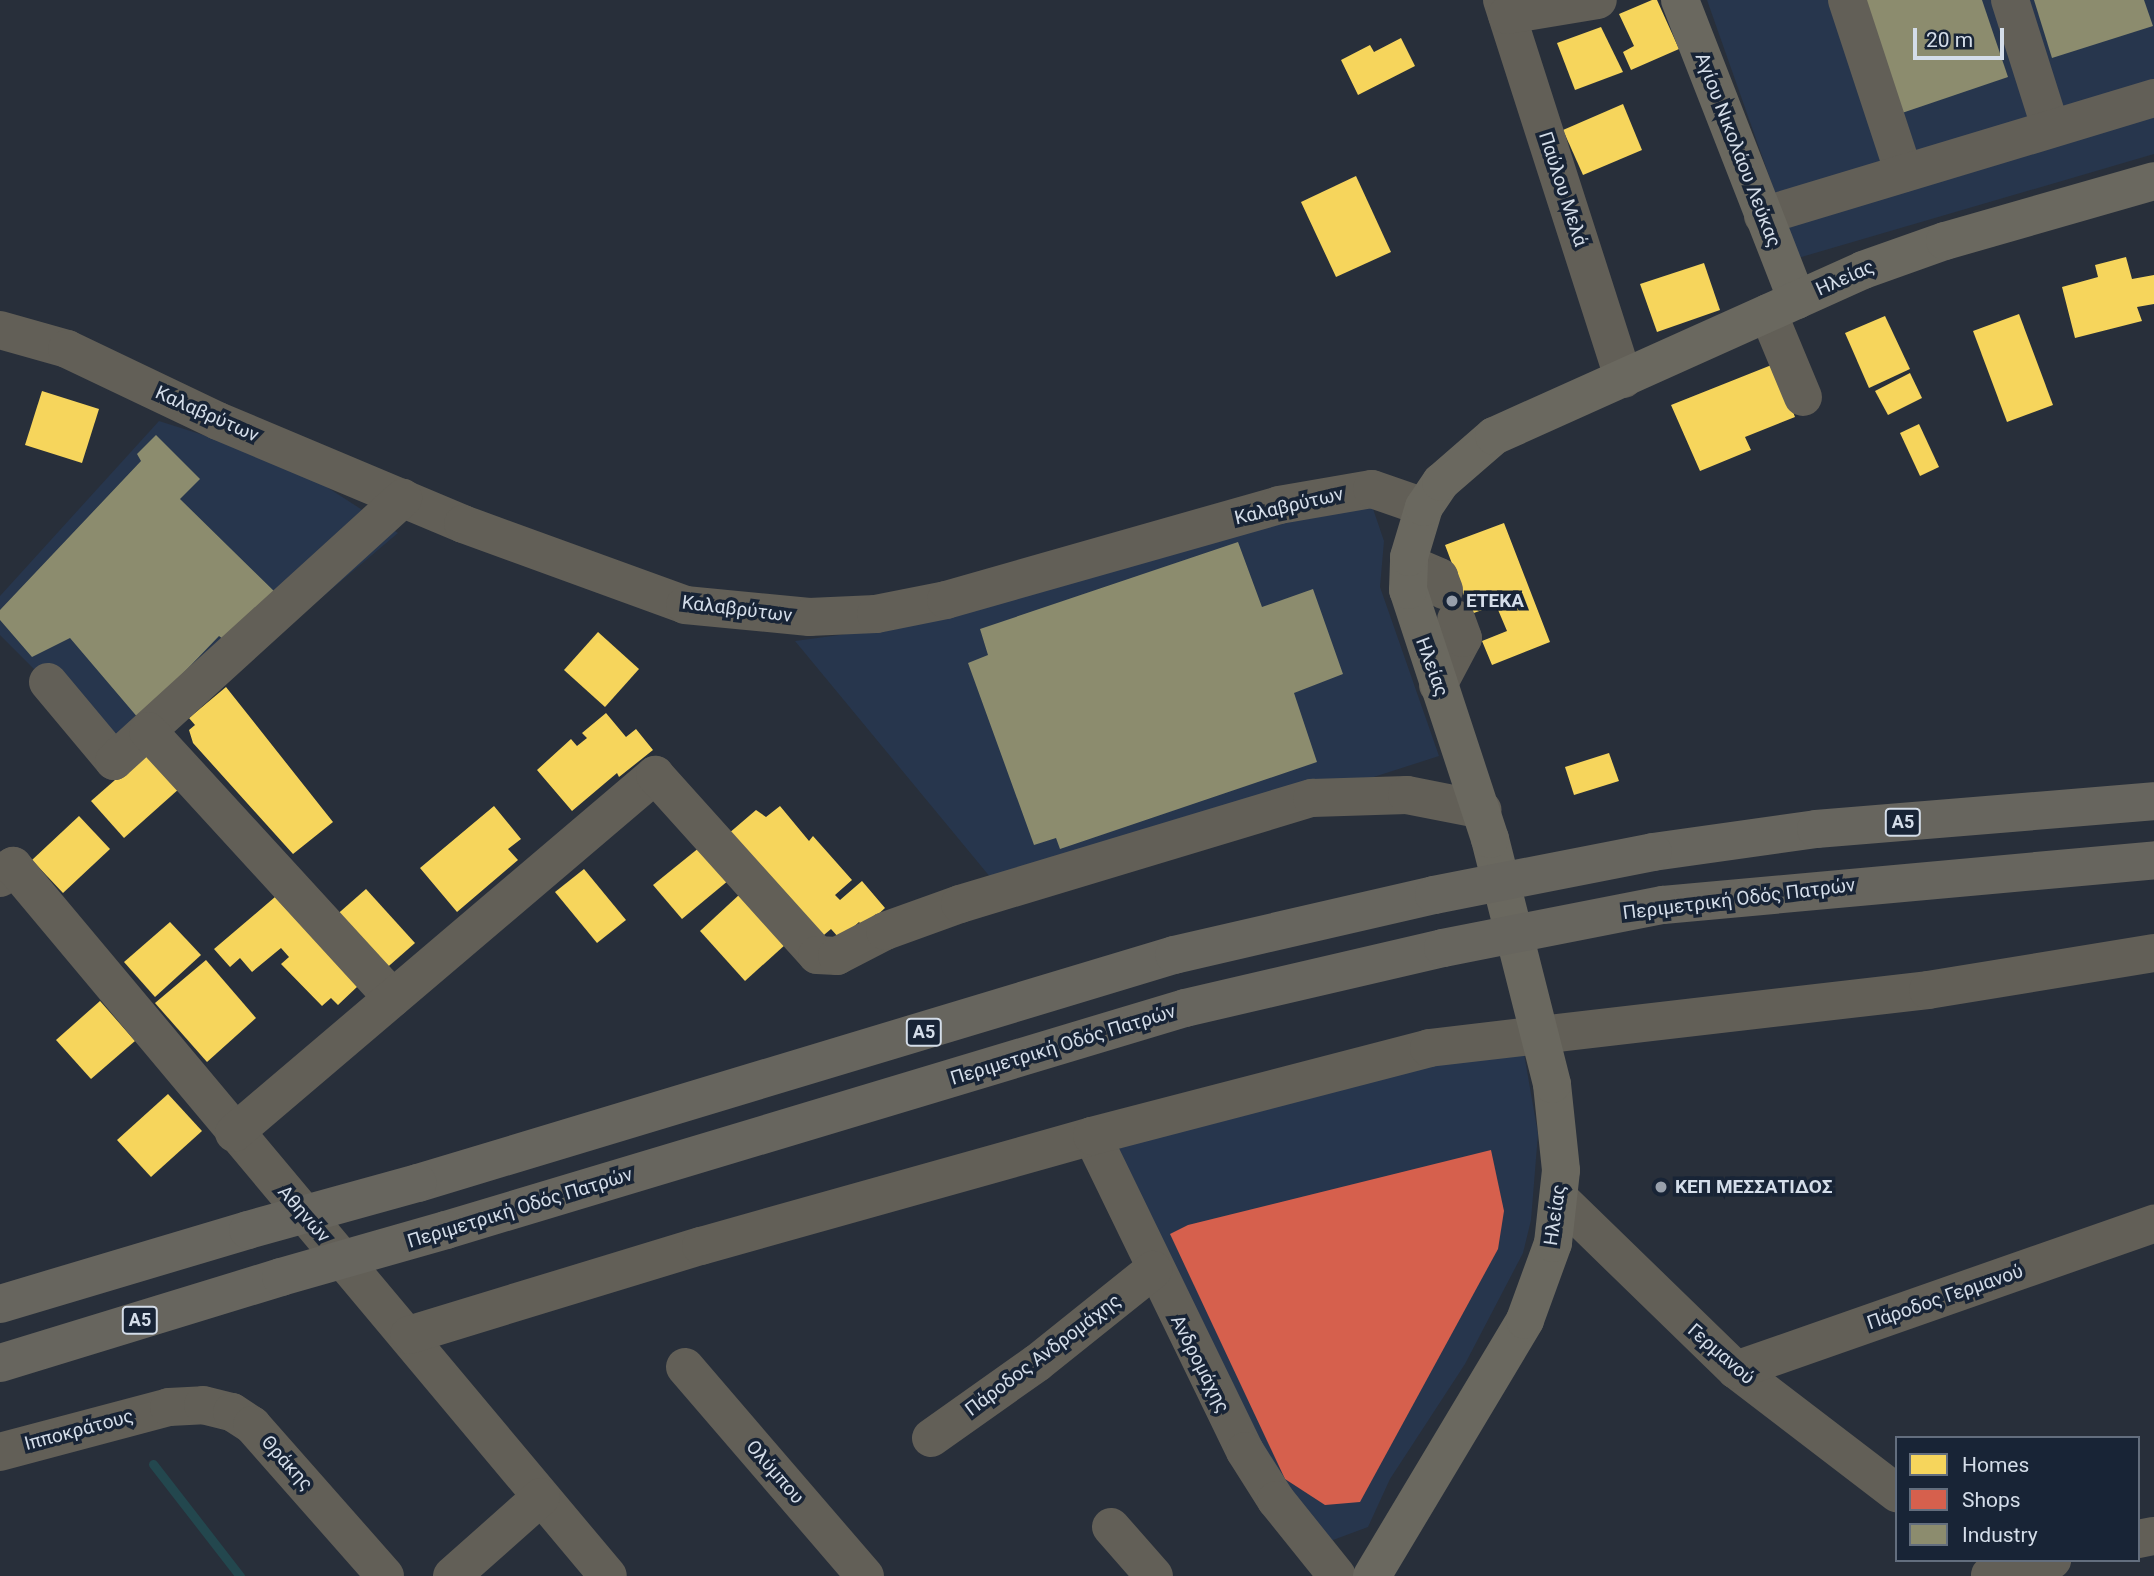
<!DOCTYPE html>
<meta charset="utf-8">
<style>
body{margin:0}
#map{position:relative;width:2154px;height:1576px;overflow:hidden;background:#282f3a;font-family:Roboto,sans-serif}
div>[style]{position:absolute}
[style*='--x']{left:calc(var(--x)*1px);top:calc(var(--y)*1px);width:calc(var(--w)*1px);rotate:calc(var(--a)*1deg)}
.built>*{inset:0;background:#27364d}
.homes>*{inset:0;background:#f6d55c}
.shops>*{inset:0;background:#d6604d}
.industry>*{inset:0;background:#8c8c6e}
.stream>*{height:9px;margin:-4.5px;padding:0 4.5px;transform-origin:4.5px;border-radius:4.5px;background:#23474e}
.minor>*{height:38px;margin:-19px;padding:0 19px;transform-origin:19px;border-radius:19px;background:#625f57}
.major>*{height:38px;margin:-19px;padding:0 19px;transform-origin:19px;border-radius:19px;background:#6a685f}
.highway>*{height:38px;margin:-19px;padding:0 19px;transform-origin:19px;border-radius:19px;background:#67655e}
.highway-bridge>*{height:38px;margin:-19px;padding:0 19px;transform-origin:19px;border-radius:19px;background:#67655e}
.dots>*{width:19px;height:19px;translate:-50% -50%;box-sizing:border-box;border:4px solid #182436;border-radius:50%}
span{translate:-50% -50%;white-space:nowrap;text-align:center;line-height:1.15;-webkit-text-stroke:7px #182436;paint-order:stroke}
.shield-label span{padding:2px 5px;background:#182436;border:2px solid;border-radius:5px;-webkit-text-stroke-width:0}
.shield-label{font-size:18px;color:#d4dde9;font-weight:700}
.street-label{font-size:19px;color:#d4dde9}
.poi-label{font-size:19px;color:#d4dde9;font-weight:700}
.left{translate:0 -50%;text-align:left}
.legend{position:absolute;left:1895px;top:1436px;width:245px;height:126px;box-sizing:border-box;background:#182436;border:2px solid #636e7e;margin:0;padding:9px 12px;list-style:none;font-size:21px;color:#d4dde9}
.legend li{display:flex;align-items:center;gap:14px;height:35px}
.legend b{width:35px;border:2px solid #636e7e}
.scale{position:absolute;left:1913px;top:28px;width:91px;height:32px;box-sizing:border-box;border:4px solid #d4dde9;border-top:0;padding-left:9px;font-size:21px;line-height:24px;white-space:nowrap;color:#d4dde9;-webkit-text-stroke:5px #182436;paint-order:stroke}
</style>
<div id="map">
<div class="built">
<i style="clip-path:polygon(1707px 0,2154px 0,2154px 154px,1798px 258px)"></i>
<i style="clip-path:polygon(159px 421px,288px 462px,398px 533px,127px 762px,0 635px,0 596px)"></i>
<i style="clip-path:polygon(1370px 500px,1384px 541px,1380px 587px,1439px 756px,1352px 784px,991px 878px,795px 641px,876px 630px)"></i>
<i style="clip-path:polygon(1522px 1042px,1538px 1134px,1531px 1220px,1523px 1253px,1465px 1364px,1390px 1479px,1368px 1527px,1325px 1543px,1268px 1469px,1108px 1145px)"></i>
</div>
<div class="homes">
<i style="clip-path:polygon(1652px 0,1657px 0,1679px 49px,1631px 70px,1623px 52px,1634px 46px,1619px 14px)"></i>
<i style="clip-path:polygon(1601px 27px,1623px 72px,1575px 90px,1557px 43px)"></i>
<i style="clip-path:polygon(1401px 38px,1415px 66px,1358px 95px,1341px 60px,1370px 45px,1374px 52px)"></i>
<i style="clip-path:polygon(1623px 104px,1642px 150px,1583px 175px,1563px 130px)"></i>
<i style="clip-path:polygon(1356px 176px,1391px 252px,1336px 277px,1301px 202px)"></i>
<i style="clip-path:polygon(2126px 257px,2132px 279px,2154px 275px,2154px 304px,2137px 307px,2142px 321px,2075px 338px,2062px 287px,2098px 277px,2095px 265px)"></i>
<i style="clip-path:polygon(1704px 263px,1720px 310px,1657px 332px,1640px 284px)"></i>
<i style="clip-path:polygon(2019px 314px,2053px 405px,2007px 422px,1973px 331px)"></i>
<i style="clip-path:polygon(1885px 316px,1910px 369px,1869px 388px,1845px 333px)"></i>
<i style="clip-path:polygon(1774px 364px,1795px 417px,1745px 437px,1751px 450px,1700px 471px,1671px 405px)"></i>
<i style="clip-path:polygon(1910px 373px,1922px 398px,1888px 415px,1875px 391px)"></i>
<i style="clip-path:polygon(42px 391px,99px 409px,82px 463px,25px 445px)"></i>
<i style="clip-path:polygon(1919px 424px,1939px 467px,1920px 476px,1900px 433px)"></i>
<i style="clip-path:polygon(1504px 523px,1550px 642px,1492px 665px,1482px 641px,1507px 631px,1496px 605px,1471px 614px,1445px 545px)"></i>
<i style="clip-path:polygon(598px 632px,639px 669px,605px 707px,564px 670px)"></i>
<i style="clip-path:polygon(226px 687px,333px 822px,293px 854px,193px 743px,189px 730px,195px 725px,189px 718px)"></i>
<i style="clip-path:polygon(606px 713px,626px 737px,636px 729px,653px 750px,619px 777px,617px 773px,572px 811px,537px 770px,571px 739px,577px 746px,587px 738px,582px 733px)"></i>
<i style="clip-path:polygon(147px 752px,180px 788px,124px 838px,91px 801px)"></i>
<i style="clip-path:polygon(1609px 753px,1619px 781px,1574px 795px,1565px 767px)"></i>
<i style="clip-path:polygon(494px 806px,521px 839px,508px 849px,518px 860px,457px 912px,420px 868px)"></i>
<i style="clip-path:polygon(780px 806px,809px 841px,813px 836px,852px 880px,835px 895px,840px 900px,862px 881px,885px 908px,864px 927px,859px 922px,840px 939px,831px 929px,818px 940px,728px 834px,756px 810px,766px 817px)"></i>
<i style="clip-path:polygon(79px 816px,110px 849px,63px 893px,32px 860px)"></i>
<i style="clip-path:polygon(700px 847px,729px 880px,682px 919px,653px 885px)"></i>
<i style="clip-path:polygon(584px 869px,626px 920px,597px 943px,555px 892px)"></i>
<i style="clip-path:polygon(366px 889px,415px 943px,382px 972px,333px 918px)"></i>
<i style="clip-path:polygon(740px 894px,786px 944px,745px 981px,700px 931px)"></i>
<i style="clip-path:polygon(275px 897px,358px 986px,338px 1005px,331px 998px,322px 1006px,281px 964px,289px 957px,281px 948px,252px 972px,240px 958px,230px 967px,214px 949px)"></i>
<i style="clip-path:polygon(170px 922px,201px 955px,155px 997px,124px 962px)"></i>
<i style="clip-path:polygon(206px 960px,256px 1018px,207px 1062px,155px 1003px)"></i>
<i style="clip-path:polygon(100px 1001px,135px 1041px,91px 1079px,56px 1040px)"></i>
<i style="clip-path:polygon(168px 1094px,202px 1131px,151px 1177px,117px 1140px)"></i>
</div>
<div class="shops">
<i style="clip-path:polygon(1491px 1150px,1504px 1211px,1498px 1249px,1360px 1502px,1325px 1505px,1285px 1479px,1170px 1234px,1188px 1225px)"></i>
</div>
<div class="industry">
<i style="clip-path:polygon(1864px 0,1982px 0,2008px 77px,1902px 113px)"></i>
<i style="clip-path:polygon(2034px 0,2144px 0,2153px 26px,2052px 58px)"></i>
<i style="clip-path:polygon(156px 435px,200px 479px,180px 499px,278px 595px,231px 645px,219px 636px,139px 719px,70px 638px,32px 657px,0 620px,0 610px,141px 461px,137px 454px)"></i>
<i style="clip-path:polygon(1238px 542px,1262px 607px,1313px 589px,1343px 674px,1294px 693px,1317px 762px,1060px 849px,1056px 838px,1034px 845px,968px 663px,988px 655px,980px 629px)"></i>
</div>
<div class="stream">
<i style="--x:153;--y:1464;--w:142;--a:52.2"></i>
</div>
<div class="minor">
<i style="--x:1502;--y:0;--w:398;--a:72.2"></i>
<i style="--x:1847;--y:0;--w:182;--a:71.8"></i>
<i style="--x:2010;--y:0;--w:135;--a:72.4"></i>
<i style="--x:1507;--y:15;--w:92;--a:-9.4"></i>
<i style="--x:1763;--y:216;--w:408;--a:-16.8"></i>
<i style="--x:1768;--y:313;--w:91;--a:67.4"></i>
<i style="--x:0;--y:330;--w:70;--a:15.8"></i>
<i style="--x:67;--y:349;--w:167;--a:25.5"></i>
<i style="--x:218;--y:421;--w:266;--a:22.8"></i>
<i style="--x:463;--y:524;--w:236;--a:20"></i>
<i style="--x:685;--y:605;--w:125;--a:5.5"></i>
<i style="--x:809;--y:617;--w:67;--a:-2.6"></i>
<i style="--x:876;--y:614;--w:71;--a:-11.3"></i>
<i style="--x:946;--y:600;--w:346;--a:-15.9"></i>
<i style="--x:1279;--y:505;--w:94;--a:-9.8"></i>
<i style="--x:1372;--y:489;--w:55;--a:19.1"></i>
<i style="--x:1409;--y:564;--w:33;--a:23"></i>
<i style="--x:1439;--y:577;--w:14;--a:69"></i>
<i style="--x:48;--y:682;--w:103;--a:50.1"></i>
<i style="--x:114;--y:761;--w:391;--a:-42.3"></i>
<i style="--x:1438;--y:685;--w:53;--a:-62"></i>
<i style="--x:1463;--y:638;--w:20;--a:-110"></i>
<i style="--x:148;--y:731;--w:362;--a:47.5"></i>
<i style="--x:0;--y:878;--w:18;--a:-43"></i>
<i style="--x:13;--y:866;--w:926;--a:50.04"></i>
<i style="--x:234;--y:1133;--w:553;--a:-40.38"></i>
<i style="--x:655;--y:775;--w:242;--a:48"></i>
<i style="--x:817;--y:955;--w:20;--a:3"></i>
<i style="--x:837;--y:956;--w:54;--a:-27.5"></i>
<i style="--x:885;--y:931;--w:80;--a:-19.8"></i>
<i style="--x:960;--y:904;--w:368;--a:-16.8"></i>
<i style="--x:1312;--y:798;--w:95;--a:-1.8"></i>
<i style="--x:1407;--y:795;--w:77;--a:11.2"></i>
<i style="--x:1092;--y:1136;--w:350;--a:64.1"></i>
<i style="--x:1245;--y:1451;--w:58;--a:57.7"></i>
<i style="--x:1276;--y:1500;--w:97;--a:51.2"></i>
<i style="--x:1559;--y:1198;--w:247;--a:44.2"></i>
<i style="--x:1736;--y:1370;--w:203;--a:37.4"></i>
<i style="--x:409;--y:1335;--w:305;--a:-17"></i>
<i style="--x:701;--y:1246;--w:406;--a:-15.7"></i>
<i style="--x:1092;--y:1136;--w:348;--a:-14.6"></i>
<i style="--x:1429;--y:1048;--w:502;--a:-6.63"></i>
<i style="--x:1928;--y:990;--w:229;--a:-9.3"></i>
<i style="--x:685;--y:1367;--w:276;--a:49.3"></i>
<i style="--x:1736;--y:1370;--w:443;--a:-19.3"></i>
<i style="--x:931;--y:1438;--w:130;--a:-35.3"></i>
<i style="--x:1037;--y:1363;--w:149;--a:-38.7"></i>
<i style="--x:0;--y:1452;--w:175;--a:-14.9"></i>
<i style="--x:169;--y:1407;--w:34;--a:-3"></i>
<i style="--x:203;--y:1405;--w:30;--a:14"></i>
<i style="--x:232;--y:1412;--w:24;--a:33"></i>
<i style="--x:252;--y:1425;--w:201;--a:48.6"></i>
<i style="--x:1111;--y:1527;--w:65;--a:48.7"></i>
<i style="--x:2138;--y:1539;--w:16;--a:-11"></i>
<i style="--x:1990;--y:1575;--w:64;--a:-13.6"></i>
<i style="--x:452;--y:1576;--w:119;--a:-41.6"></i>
</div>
<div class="major">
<i style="--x:1680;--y:0;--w:322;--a:68.7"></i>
<i style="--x:1372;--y:1576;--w:298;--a:-59.1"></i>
<i style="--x:1525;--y:1320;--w:82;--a:-70"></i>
<i style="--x:1553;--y:1243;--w:73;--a:-83.7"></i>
<i style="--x:1561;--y:1170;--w:86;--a:-96"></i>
<i style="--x:1552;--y:1084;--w:253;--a:-104.2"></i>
<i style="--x:1490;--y:839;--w:262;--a:-108.2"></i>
<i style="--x:1408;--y:590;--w:33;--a:-88"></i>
<i style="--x:1409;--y:557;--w:52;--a:-73.3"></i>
<i style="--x:1424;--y:507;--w:30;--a:-56"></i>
<i style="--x:1441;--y:482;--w:70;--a:-41"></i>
<i style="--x:1494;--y:436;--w:405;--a:-24.2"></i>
<i style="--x:1863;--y:270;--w:87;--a:-19.5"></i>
<i style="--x:1945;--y:241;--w:217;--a:-16"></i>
</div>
<div class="highway">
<i style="--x:1653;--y:852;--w:165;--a:-8"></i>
<i style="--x:1816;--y:829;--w:339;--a:-4.7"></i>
<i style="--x:1663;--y:905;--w:493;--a:-5.2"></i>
<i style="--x:418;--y:1183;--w:790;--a:-16.78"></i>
<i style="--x:1174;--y:955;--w:267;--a:-13"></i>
<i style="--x:446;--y:1230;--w:772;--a:-16.72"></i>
<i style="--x:1185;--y:1008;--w:265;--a:-13.1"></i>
<i style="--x:0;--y:1304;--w:259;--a:-16.6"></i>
<i style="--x:0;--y:1363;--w:294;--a:-17"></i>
</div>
<div class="highway-bridge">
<i style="--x:1434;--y:895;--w:223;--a:-11.1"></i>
<i style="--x:1443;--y:948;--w:224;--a:-11.1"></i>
<i style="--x:248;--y:1230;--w:176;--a:-15.5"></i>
<i style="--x:281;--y:1277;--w:172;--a:-15.9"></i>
</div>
<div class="dots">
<i style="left:1452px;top:601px;background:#98a0ac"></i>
<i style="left:1661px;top:1187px;background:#98a0ac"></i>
</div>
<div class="shield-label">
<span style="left:1903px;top:822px">Α5</span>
<span style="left:924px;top:1032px">Α5</span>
<span style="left:140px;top:1320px">Α5</span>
</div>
<div class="street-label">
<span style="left:1738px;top:150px;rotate:69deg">Αγίου Νικολάου Λεύκας</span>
<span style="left:1563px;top:189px;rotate:72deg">Παύλου Μελά</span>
<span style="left:1845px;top:278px;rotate:-24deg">Ηλείας</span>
<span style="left:207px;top:414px;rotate:24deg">Καλαβρύτων</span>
<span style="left:1289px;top:506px;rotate:-13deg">Καλαβρύτων</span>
<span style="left:737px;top:609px;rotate:7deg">Καλαβρύτων</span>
<span style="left:1432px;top:667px;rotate:70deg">Ηλείας</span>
<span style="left:1739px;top:899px;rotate:-7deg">Περιμετρική Οδός Πατρών</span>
<span style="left:1063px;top:1045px;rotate:-17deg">Περιμετρική Οδός Πατρών</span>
<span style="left:520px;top:1208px;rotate:-17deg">Περιμετρική Οδός Πατρών</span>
<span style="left:304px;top:1214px;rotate:49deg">Αθηνών</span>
<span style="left:1555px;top:1215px;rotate:-82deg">Ηλείας</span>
<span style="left:1945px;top:1297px;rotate:-19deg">Πάροδος Γερμανού</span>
<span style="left:1721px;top:1354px;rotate:41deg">Γερμανού</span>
<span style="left:1043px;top:1355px;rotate:-37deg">Πάροδος Ανδρομάχης</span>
<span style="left:1200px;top:1364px;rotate:63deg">Ανδρομάχης</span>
<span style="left:79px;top:1430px;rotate:-15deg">Ιπποκράτους</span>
<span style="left:287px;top:1463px;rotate:48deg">Θράκης</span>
<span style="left:775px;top:1472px;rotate:49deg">Ολύμπου</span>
</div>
<div class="poi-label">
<span class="left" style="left:1466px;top:601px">ΕΤΕΚΑ</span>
<span class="left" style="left:1675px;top:1187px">ΚΕΠ ΜΕΣΣΑΤΙΔΟΣ</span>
</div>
<ul class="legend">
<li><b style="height:19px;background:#f6d55c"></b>Homes</li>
<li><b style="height:19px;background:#d6604d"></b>Shops</li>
<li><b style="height:19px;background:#8c8c6e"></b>Industry</li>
</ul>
<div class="scale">20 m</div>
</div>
